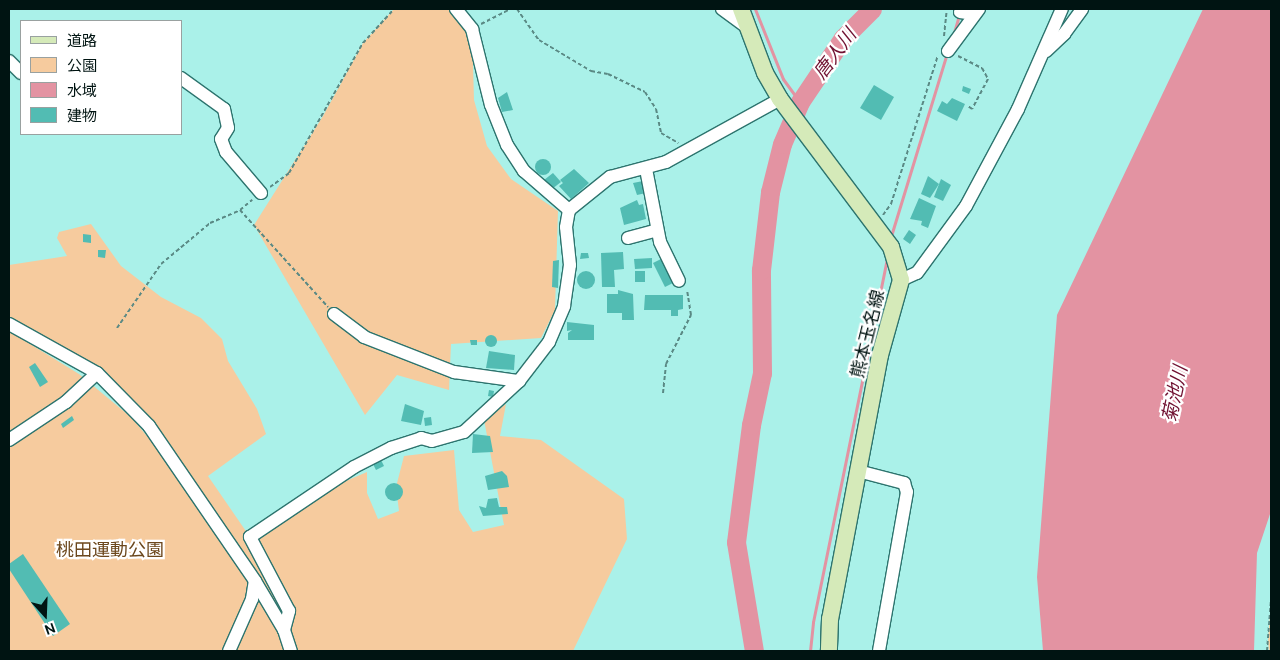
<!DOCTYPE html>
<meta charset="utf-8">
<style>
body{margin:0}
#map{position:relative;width:1280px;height:660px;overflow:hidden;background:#aaf1e9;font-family:Ubuntu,"Noto Sans JP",sans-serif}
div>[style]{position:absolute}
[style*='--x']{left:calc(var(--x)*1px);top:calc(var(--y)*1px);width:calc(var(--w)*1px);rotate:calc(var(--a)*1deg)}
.green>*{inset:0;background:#f6cb9e}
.water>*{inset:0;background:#e393a2}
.stream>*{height:3px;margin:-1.5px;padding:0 1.5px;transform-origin:1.5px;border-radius:1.5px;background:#e393a2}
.river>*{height:19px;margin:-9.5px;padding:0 9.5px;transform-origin:9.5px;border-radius:9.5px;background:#e393a2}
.building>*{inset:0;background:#52bcb3}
.round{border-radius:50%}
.path>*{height:2px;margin-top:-1px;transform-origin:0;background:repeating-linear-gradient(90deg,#5a8984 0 4px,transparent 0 6.5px)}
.roads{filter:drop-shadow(1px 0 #2d746e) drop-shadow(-1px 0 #2d746e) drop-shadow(0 1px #2d746e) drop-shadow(0 -1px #2d746e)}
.minor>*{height:12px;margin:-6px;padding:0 6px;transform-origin:6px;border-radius:6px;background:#fff}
.major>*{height:16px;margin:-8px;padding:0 8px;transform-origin:8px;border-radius:8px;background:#d5eab9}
span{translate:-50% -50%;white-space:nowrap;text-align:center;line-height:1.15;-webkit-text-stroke:4.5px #fff;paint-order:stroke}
.street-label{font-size:18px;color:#001412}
.park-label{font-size:18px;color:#6c471c}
.water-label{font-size:19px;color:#701131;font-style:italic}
.frame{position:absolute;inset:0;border:10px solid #001412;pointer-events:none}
.legend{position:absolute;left:20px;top:20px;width:162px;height:115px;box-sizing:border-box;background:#fff;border:1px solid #99a1a0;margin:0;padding:6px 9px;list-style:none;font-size:15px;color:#001412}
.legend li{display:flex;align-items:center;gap:10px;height:25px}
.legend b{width:25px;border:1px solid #99a1a0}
.north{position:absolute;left:20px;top:590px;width:50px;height:50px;-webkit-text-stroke:4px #fff;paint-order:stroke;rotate:160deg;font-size:14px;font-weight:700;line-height:20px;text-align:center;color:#001412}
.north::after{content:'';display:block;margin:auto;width:18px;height:22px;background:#001412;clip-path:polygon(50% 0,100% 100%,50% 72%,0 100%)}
</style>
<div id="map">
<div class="green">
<i style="clip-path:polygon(394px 9px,456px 9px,472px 29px,474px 100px,487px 146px,511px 179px,558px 211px,555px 310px,541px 338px,451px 344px,449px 390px,397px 375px,365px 415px,254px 225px,323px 116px,363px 43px)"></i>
<i style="clip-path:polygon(91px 224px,121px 266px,161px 297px,201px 318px,222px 339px,228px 361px,257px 409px,266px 434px,208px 476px,252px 540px,346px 481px,367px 472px,367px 493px,378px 519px,399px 511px,396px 487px,404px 456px,454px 450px,459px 510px,473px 532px,504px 525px,484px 420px,506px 404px,500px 436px,541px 440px,624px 499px,627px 539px,573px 651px,9px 651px,9px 331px,79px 374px,132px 418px,190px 488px,114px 390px,9px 324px,9px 265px,67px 256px,57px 238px,59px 232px)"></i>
<i style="clip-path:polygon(1271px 599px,1271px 651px,1269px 651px,1268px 641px)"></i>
</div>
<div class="water">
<i style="clip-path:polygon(1203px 9px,1271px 9px,1271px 511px,1257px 553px,1254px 651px,1043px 651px,1037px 577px,1057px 315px)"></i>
</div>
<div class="stream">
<i style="--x:755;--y:9;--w:75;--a:68.2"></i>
<i style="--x:783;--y:79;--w:29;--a:54"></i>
<i style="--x:953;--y:36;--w:22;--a:-74"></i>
<i style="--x:891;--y:236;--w:191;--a:-73"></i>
<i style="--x:810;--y:651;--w:29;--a:-84"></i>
<i style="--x:813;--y:622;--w:372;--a:-78.5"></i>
</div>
<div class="river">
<i style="--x:754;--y:651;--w:110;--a:-99.4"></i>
<i style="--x:736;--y:542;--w:118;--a:-82.7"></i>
<i style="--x:751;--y:425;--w:53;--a:-78.1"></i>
<i style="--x:762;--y:373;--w:103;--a:-90.6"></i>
<i style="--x:761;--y:270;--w:79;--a:-83.4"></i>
<i style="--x:770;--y:192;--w:49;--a:-76"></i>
<i style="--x:782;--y:144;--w:46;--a:-66.8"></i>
<i style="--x:800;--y:102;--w:77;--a:-56.1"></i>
<i style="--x:843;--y:38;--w:41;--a:-45"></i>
</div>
<div class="building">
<i style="clip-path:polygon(874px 85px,894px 97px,881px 120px,860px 108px)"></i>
<i style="clip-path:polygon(963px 86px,971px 89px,969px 94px,962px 91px)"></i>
<i style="clip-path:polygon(507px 92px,513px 110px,502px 112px,498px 98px)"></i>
<i style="clip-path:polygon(952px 98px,965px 104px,957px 121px,937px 111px,942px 101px,947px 104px)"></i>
<i class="round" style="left:535px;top:159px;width:16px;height:16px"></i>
<i style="clip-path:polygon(574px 169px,589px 183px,571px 199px,559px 186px,563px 183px,560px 180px)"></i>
<i style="clip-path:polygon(553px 173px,561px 182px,552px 189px,544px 180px)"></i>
<i style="clip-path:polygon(928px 176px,939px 184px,930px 198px,921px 194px)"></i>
<i style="clip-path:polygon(941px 179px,951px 185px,943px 201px,934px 197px)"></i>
<i style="clip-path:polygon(643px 181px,646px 193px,637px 195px,633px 183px)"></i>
<i style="clip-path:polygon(919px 198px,936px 206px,928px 228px,921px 225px,922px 221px,910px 219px)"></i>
<i style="clip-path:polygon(637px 200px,639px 205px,643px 204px,646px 219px,624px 225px,620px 208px)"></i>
<i style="clip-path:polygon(909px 230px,916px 235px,910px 244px,903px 239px)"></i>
<i style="clip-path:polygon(83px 234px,91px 235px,91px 243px,83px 242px)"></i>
<i style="clip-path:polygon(98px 250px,106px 250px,105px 258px,98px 257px)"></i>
<i style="clip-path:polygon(623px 252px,624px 269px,614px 270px,615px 287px,602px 287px,601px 253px)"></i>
<i style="clip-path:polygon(581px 253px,588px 253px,589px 258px,580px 259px)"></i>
<i style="clip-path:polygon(652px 258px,652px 268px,635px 269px,634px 259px)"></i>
<i style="clip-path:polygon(661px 259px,673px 283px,665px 287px,653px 263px)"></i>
<i style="clip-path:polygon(559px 260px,558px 288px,552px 287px,553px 261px)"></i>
<i class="round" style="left:577px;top:271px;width:18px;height:18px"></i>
<i style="clip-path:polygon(635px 271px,645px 271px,645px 282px,635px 282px)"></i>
<i style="clip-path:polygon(618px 290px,633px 294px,634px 320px,622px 320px,622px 313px,607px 313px,607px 294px,618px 294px)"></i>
<i style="clip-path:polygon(645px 295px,683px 295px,683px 309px,678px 310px,678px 316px,671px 316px,671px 310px,644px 310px)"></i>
<i style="clip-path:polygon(567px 322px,594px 325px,594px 340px,568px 340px,568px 333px,572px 330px,567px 331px)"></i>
<i class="round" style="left:485px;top:335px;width:12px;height:12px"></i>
<i style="clip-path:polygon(470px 340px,477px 340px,477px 345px,471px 345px)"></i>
<i style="clip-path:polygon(489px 351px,515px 355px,514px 370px,486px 368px)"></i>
<i style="clip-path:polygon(35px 363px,48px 382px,40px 387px,29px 367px)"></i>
<i style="clip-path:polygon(489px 390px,494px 391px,493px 397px,488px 396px)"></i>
<i style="clip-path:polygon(405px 404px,424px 411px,421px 425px,401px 421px)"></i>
<i style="clip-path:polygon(72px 416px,74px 420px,63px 428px,61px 424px)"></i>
<i style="clip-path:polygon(431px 417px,432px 425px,425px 426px,424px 418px)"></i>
<i style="clip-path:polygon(473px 434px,490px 436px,493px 452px,472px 453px)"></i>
<i style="clip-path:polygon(381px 460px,384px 466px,376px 470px,373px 464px)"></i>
<i style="clip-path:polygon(502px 471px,507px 476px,509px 487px,488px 490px,485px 476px)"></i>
<i class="round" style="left:385px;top:483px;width:18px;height:18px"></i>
<i style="clip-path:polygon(497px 498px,499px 507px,507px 507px,508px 514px,483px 516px,479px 506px,486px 508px,488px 499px)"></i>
<i style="clip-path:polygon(23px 554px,70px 624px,53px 636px,9px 569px,9px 564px)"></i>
</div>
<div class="path">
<i style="--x:517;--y:9;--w:38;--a:55"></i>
<i style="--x:539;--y:40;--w:61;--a:30.8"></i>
<i style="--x:591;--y:71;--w:17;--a:10"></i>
<i style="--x:608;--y:74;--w:41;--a:25.9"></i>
<i style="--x:645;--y:92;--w:20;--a:57"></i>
<i style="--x:656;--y:109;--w:25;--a:78"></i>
<i style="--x:661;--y:133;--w:20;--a:30"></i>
<i style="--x:481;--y:24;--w:33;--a:-27"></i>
<i style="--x:944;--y:36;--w:27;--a:-84"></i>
<i style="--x:958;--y:56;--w:27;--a:27"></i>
<i style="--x:982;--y:68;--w:13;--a:61"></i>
<i style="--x:988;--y:79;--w:34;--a:118"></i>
<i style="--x:972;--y:109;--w:5;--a:-143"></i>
<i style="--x:270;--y:187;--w:24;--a:-36"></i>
<i style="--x:289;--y:173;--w:150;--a:-60.4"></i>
<i style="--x:363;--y:43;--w:46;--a:-47.6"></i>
<i style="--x:240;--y:210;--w:131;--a:47.8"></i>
<i style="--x:883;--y:215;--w:14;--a:-54"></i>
<i style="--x:891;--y:204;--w:156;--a:-72.5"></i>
<i style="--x:117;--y:328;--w:78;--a:-55.5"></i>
<i style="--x:161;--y:264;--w:64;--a:-39.9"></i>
<i style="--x:210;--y:223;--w:33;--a:-23"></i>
<i style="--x:240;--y:210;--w:16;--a:-40"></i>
<i style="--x:663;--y:393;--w:29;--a:-84"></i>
<i style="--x:666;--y:364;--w:55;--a:-63"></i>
<i style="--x:691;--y:315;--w:25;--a:-99"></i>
<i style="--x:1267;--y:651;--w:52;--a:-85.6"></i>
</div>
<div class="roads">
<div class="minor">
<i style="--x:456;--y:9;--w:26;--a:51"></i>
<i style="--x:472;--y:29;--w:78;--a:76"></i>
<i style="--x:491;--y:105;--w:43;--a:68.2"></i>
<i style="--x:507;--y:145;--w:31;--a:57"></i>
<i style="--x:524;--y:171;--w:60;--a:40.9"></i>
<i style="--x:722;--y:9;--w:32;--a:36"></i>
<i style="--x:960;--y:12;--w:14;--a:8"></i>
<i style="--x:948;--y:51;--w:52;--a:-53.6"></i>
<i style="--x:1046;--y:51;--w:25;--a:-43"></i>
<i style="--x:1064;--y:34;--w:31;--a:-54"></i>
<i style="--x:9;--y:61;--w:17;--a:45"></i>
<i style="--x:181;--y:78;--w:53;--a:35.8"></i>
<i style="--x:224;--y:109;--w:19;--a:78"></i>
<i style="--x:228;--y:128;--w:13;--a:122"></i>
<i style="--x:221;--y:139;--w:14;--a:69"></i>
<i style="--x:226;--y:152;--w:54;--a:49.5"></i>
<i style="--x:646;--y:169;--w:74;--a:79.1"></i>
<i style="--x:660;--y:242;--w:43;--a:64"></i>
<i style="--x:628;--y:238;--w:30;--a:-15"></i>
<i style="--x:901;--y:280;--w:17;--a:-24"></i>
<i style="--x:917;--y:273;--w:83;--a:-53.8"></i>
<i style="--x:966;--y:206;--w:110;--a:-61.8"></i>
<i style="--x:1018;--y:109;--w:109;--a:-66.3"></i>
<i style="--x:334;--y:314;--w:38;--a:37"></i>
<i style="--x:364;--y:337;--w:97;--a:21.3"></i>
<i style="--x:454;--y:372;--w:66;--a:7.9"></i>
<i style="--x:9;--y:324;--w:101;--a:29.1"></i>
<i style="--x:97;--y:373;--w:74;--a:45.5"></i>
<i style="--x:149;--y:426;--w:188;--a:55.6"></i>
<i style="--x:255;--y:581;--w:57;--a:59.4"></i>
<i style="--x:284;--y:630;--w:22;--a:72"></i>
<i style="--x:9;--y:440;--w:69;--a:-33.7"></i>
<i style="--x:66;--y:402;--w:42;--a:-43.1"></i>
<i style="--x:858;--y:471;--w:48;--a:14.6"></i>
<i style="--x:904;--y:483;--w:9;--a:72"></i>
<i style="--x:907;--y:492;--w:161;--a:100"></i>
<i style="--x:284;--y:630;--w:20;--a:-75"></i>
<i style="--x:289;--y:611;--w:84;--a:-117.8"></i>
<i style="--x:250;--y:537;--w:125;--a:-33.9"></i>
<i style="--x:354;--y:467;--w:42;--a:-27.2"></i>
<i style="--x:391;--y:448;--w:32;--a:-18"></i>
<i style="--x:421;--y:438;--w:11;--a:15"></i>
<i style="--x:432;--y:441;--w:33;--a:-16"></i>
<i style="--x:464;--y:432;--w:75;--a:-42.8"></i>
<i style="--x:519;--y:381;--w:49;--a:-52.4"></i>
<i style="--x:549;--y:342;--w:39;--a:-67"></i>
<i style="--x:564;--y:306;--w:41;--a:-81.7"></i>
<i style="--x:570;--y:265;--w:38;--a:-96"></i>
<i style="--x:566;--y:227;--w:17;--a:-80"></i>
<i style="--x:569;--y:210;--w:53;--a:-38.8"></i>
<i style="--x:610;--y:177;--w:58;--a:-15"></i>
<i style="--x:666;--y:162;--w:130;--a:-28.9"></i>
<i style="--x:229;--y:651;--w:57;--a:-66.1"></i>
<i style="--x:252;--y:599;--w:18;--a:-81"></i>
</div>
<div class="major">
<i style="--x:741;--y:9;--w:68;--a:69.4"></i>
<i style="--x:765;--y:73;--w:30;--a:60"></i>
<i style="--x:780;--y:99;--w:185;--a:53.1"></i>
<i style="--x:891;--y:247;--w:34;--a:73"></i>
<i style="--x:901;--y:280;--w:78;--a:105.6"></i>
<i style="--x:880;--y:355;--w:269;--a:100.7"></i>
<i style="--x:830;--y:619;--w:32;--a:92"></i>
</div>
</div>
<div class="street-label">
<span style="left:867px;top:334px;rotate:-76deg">熊本玉名線</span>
</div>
<div class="park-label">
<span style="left:110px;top:549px">桃田運動公園</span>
</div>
<div class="water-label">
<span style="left:835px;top:54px;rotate:-53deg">唐人川</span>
<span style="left:1175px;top:394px;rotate:-78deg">菊池川</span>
</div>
<div class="frame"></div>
<ul class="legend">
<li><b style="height:6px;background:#d5eab9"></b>道路</li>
<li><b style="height:14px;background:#f6cb9e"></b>公園</li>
<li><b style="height:14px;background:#e393a2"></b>水域</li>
<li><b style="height:14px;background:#52bcb3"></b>建物</li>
</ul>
<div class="north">N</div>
</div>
